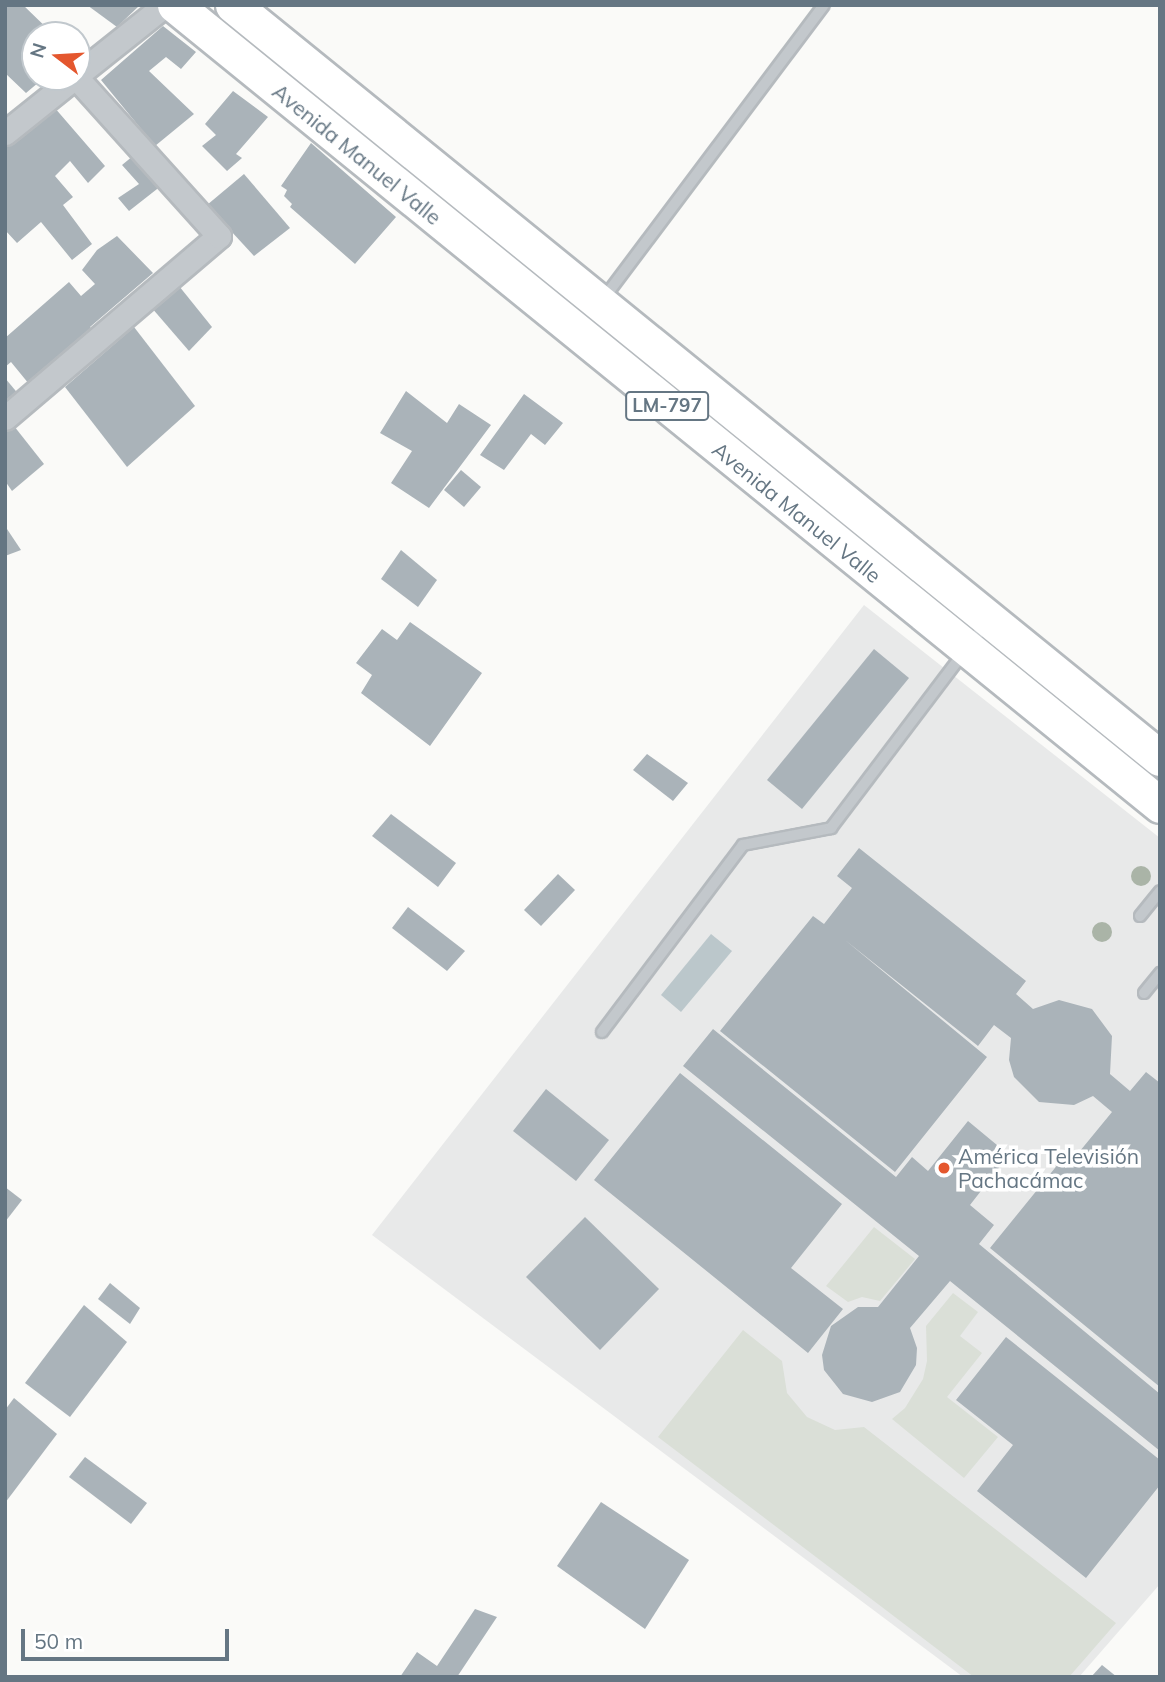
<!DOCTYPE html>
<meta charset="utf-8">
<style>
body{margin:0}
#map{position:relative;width:1165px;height:1682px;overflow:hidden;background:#fafaf8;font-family:Mulish,sans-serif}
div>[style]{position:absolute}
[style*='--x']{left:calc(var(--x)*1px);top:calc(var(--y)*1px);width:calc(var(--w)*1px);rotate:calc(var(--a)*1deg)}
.built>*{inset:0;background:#e8e9e9}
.green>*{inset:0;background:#dadfd7}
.water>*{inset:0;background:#bbc7cb}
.building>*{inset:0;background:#aab3b9}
.roads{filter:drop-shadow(2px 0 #b5babe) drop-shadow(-2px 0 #b5babe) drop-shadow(0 2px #b5babe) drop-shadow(0 -2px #b5babe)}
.service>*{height:10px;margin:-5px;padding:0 5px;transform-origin:5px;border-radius:5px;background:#c3c8cc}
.minor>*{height:23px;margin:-11.5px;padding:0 11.5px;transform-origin:11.5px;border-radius:11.5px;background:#c3c8cc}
.primary>*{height:35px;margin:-17.5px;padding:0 17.5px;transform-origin:17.5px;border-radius:17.5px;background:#fff}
.trees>*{width:20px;height:20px;margin:-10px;border-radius:50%;background:#aab4a7}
.dots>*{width:19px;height:19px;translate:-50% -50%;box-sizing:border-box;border:4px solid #fff;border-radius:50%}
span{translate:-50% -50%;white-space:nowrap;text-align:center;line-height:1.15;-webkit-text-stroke:7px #fff;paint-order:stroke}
.shield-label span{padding:2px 5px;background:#fff;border:2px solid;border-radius:5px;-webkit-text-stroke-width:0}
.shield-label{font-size:19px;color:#657683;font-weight:700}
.street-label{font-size:21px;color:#657683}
.poi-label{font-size:21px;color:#657683}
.left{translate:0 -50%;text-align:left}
.frame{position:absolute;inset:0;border:7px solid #657683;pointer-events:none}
.north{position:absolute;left:21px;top:21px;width:70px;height:70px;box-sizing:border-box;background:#fff;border:2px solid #c1c8cd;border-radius:50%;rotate:287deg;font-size:19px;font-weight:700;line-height:28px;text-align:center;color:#657683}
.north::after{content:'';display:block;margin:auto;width:24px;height:32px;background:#e4572e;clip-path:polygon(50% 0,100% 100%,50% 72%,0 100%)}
.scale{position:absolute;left:21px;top:1629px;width:208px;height:32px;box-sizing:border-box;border:4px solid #657683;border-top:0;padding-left:9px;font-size:21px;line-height:24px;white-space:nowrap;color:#657683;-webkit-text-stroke:5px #fff;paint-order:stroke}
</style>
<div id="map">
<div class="built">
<i style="clip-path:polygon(864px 605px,1160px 838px,1160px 1584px,1079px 1677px,963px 1677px,372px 1235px)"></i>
</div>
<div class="green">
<i style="clip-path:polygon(874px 1227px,915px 1259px,880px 1301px,862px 1297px,848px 1302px,826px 1286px)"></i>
<i style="clip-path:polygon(953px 1293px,978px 1312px,960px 1336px,982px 1353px,947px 1397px,998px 1437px,964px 1478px,892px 1419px,905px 1408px,923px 1379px,927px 1361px,926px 1326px)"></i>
<i style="clip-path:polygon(743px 1330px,782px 1361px,787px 1393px,807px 1417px,835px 1430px,864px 1427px,1116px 1623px,1069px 1677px,974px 1677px,658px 1437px)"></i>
</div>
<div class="water">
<i style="clip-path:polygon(711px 934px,732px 951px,681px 1012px,661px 995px)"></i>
</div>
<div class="building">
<i style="clip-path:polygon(5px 5px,23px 5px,54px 35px,35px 35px,35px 77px,45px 77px,26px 93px,5px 73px)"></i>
<i style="clip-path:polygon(87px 5px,140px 5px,117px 27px)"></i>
<i style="clip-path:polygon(163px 26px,196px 52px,181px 69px,166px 57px,149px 71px,194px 114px,155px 146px,101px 80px)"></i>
<i style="clip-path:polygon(233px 91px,268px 117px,236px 154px,242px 158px,227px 171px,202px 146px,216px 135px,205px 124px)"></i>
<i style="clip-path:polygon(54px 107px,105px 166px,88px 183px,70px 161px,55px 176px,73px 197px,63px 205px,92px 244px,72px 260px,41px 222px,17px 243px,5px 230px,5px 145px)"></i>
<i style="clip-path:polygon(311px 143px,396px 217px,355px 264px,290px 207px,292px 204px,284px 196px,287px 190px,281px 186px)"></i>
<i style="clip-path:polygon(139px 151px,166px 182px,129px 211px,118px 198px,139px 184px,122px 165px)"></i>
<i style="clip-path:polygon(244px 174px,290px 228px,254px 256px,207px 205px)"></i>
<i style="clip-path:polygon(117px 236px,153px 273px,90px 327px,95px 333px,29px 384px,11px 362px,5px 367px,5px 338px,69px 282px,81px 296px,95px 284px,82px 270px,97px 250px)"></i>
<i style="clip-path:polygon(179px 286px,212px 327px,189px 351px,151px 307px)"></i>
<i style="clip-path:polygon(134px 327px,195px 406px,127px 467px,65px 387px)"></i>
<i style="clip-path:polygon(5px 378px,20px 396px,5px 409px)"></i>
<i style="clip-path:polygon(406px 391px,447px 423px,459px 404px,491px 425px,429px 508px,391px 483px,412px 451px,380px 433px)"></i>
<i style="clip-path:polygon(524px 394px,563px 423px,545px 445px,531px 434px,504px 470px,480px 455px)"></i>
<i style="clip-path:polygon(14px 426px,44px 464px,12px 491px,5px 481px,5px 433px)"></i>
<i style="clip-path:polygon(461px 470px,481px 487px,464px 507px,444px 490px)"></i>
<i style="clip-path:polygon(5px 526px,21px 550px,5px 556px)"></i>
<i style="clip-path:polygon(401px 550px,437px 580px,418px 607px,381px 579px)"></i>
<i style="clip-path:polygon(410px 622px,482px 673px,430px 746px,361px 693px,372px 675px,356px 663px,382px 629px,397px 640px)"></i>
<i style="clip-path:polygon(874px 649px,909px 678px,802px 809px,767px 780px)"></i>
<i style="clip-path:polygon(647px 754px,688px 783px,673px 801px,633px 770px)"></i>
<i style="clip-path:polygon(391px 814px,456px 863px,438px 887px,372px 836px)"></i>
<i style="clip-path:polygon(859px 848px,1026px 981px,1016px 994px,1033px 1009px,1059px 1000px,1092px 1009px,1112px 1036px,1110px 1074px,1130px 1091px,1146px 1072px,1160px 1083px,1160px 1387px,990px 1248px,1059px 1163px,1066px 1168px,1112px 1112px,1093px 1096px,1074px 1105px,1039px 1102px,1014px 1077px,1009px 1060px,1011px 1038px,994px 1025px,978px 1046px,845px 940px,987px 1057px,895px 1172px,720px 1031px,813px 916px,824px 924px,852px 888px,837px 876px)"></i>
<i style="clip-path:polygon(558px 874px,575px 890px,541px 926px,524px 910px)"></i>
<i style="clip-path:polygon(408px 907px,465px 951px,447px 971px,392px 928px)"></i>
<i style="clip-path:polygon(713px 1029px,896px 1177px,912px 1157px,928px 1171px,968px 1121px,1009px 1155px,970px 1205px,994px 1225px,979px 1244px,1160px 1394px,1160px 1451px,950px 1281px,910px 1328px,917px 1348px,916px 1365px,900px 1392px,872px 1402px,843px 1394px,824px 1370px,822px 1355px,831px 1326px,858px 1307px,878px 1307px,919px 1256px,683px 1066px)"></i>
<i style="clip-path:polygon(680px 1073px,842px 1204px,791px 1268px,843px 1309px,808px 1353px,594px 1180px)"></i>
<i style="clip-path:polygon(546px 1089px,609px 1140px,576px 1181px,513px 1131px)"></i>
<i style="clip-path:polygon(5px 1187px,22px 1200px,5px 1222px)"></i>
<i style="clip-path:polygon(585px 1217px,659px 1289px,600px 1350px,526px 1277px)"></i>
<i style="clip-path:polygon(110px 1283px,140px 1308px,130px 1324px,98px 1299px)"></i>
<i style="clip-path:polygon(84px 1305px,127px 1342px,70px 1417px,25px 1383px)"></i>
<i style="clip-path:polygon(1006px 1337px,1160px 1460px,1160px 1485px,1086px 1578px,977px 1491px,1013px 1445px,956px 1400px)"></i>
<i style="clip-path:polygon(14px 1398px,57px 1434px,5px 1503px,5px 1410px)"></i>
<i style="clip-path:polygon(85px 1457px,147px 1503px,131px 1524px,69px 1477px)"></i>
<i style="clip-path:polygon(601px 1502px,689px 1560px,645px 1629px,557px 1566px)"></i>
<i style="clip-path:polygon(475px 1609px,497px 1617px,457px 1677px,400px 1677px,417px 1652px,437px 1666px)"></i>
<i style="clip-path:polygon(1102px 1665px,1117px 1677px,1091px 1677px)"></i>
</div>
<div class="roads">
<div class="service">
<i style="--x:604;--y:298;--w:366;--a:-53.1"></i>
<i style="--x:1140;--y:916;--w:32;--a:-51"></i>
<i style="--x:1144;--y:993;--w:26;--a:-51"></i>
<i style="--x:602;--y:1032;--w:234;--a:-53"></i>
<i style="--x:743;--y:845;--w:90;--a:-10.9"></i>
<i style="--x:831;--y:828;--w:258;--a:-52.9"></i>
</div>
<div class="minor">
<i style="--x:77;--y:75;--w:112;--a:-38.5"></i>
<i style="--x:5;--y:133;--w:90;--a:-38.7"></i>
<i style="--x:5;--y:418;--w:281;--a:-40.4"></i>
<i style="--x:219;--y:236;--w:214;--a:-132"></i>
</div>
<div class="primary">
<i style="--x:175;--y:5;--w:1269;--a:39.08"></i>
<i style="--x:233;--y:5;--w:1194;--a:39.09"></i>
</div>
</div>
<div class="trees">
<i style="left:1141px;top:876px"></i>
<i style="left:1102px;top:932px"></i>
</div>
<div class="dots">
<i style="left:944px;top:1168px;background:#e4572e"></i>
</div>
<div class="shield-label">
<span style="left:667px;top:406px">LM-797</span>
</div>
<div class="street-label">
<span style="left:357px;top:154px;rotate:39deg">Avenida Manuel Valle</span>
<span style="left:797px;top:512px;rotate:39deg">Avenida Manuel Valle</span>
</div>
<div class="poi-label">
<span class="left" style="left:958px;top:1168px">América Televisión<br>Pachacámac</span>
</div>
<div class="frame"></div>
<div class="north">N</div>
<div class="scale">50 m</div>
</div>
